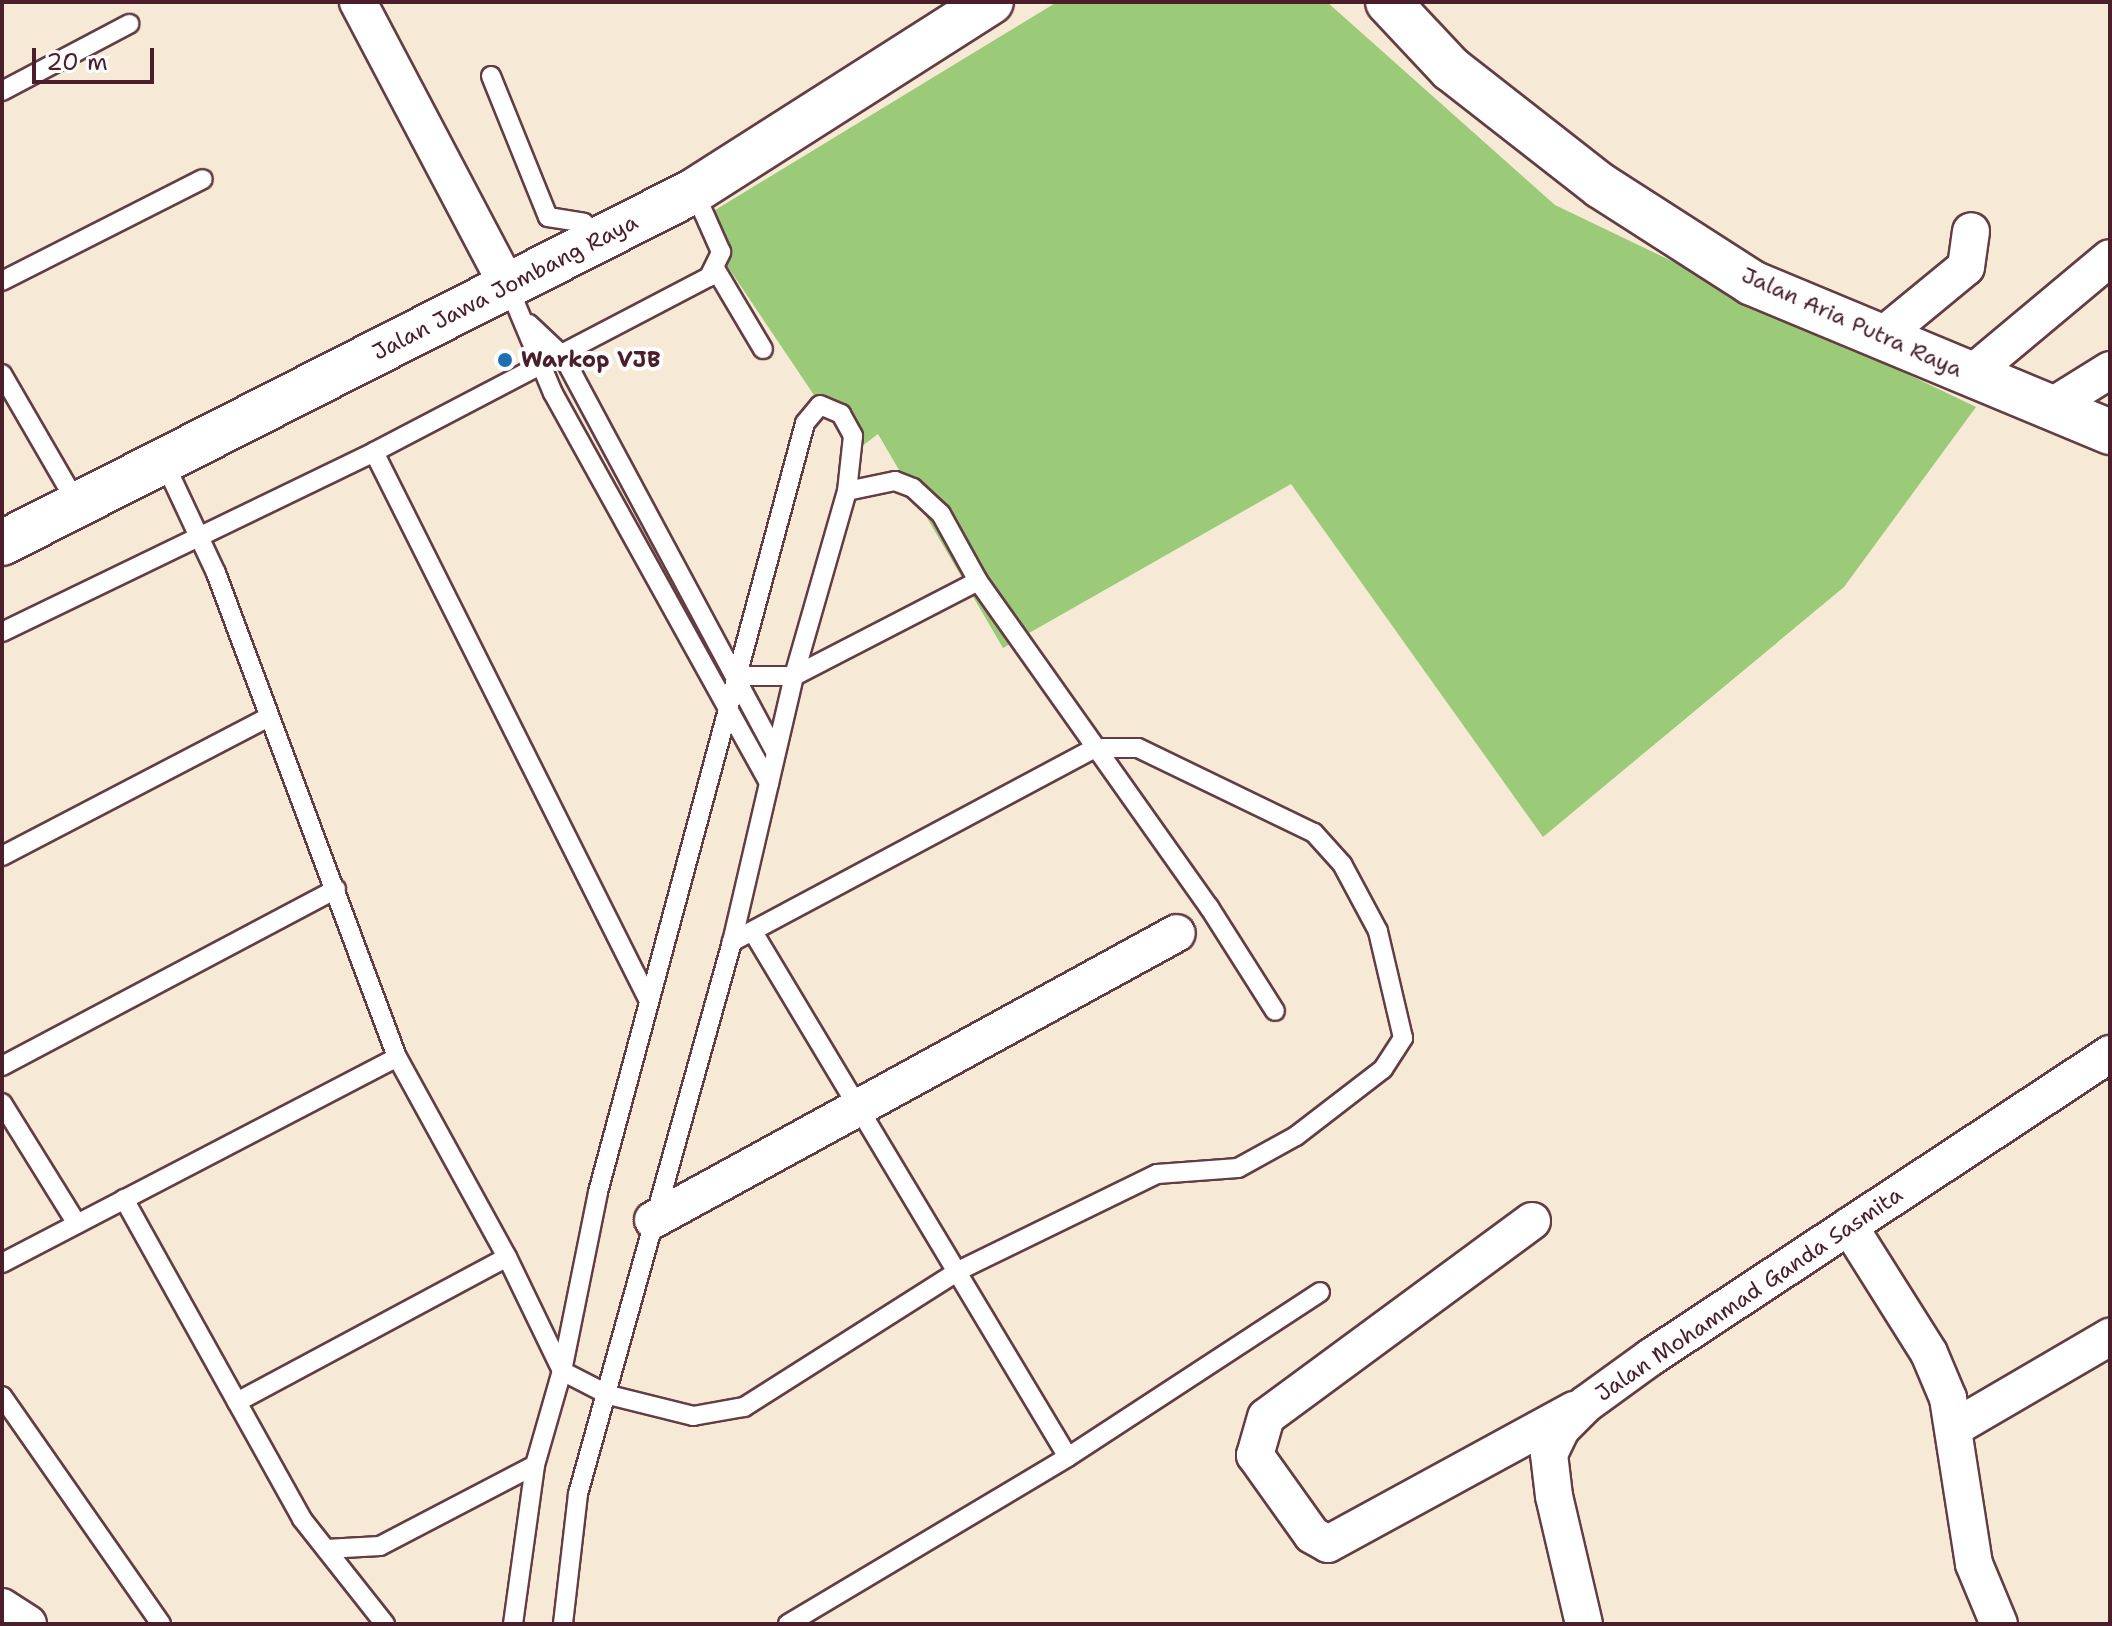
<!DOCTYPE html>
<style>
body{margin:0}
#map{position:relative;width:2112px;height:1626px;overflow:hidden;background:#f6e9d5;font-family:"Shantell Sans",sans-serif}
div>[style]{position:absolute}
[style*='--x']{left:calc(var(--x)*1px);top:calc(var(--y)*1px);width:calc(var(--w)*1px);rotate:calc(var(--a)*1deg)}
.green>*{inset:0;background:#9bcb79}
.roads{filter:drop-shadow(2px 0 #643d44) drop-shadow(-2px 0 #643d44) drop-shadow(0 2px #643d44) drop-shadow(0 -2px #643d44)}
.lane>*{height:18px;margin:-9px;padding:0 9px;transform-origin:9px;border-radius:9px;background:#fff}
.street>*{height:36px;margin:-18px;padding:0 18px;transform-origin:18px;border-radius:18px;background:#fff}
.secondary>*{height:44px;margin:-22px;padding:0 22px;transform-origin:22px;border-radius:22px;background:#fff}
.dots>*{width:22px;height:22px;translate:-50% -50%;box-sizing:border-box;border:4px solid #fff;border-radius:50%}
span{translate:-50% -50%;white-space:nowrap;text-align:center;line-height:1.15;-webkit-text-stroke:8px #fff;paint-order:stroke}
.street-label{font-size:22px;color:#4a1f2b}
.poi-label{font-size:22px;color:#4a1f2b;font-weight:700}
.left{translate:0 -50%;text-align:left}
.frame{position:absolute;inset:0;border:4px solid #4a1f2b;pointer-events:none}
.scale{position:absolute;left:32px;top:48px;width:122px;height:36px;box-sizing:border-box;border:4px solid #4a1f2b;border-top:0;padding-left:10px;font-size:24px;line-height:28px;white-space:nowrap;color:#4a1f2b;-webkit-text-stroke:6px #fff;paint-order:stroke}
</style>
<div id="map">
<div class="green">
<i style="clip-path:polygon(1057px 2px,1327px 2px,1555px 205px,1976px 407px,1844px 587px,1543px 837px,1291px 484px,1003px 648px,878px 434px,853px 453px,697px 221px)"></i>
</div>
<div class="roads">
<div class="lane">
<i style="--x:491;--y:76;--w:152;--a:68"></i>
<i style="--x:548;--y:217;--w:36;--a:9"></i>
<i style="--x:584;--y:223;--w:21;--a:53"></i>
<i style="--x:2;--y:91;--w:144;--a:-27.8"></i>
<i style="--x:716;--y:270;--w:92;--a:59.3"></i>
<i style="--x:2;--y:281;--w:225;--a:-26.9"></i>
<i style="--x:508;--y:286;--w:116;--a:67.2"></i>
<i style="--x:553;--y:393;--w:446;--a:61"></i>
<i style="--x:529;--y:324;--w:47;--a:43.3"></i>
<i style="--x:563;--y:356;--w:449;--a:61.8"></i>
<i style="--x:2;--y:374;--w:151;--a:59.9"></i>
<i style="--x:374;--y:452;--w:612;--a:63.39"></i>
<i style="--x:164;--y:462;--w:123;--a:64.9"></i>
<i style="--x:216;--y:573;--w:517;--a:69.5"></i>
<i style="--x:397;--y:1057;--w:228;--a:61.2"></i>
<i style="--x:507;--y:1257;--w:127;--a:64.2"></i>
<i style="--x:562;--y:1371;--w:53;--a:27.1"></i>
<i style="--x:609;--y:1395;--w:87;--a:14"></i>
<i style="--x:693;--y:1416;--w:52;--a:-10"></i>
<i style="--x:744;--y:1407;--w:254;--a:-32.4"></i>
<i style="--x:958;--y:1271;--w:221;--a:-26"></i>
<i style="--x:1157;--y:1174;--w:81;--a:-4.2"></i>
<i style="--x:1238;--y:1168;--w:66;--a:-28.9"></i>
<i style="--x:1296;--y:1136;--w:110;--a:-37.6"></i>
<i style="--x:1383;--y:1069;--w:37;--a:-57"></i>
<i style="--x:1403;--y:1038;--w:110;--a:-103.2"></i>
<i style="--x:1378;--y:931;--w:76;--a:-118.2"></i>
<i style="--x:1342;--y:864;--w:42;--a:-132.1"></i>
<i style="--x:1314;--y:833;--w:195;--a:-154.2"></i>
<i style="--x:1138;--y:748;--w:43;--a:180"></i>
<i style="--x:1095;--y:748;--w:412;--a:151.9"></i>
<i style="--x:847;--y:491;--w:49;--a:-11.8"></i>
<i style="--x:895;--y:481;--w:19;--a:21"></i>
<i style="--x:913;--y:488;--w:38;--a:43"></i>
<i style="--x:941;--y:514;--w:77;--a:61.1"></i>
<i style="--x:978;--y:581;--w:400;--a:54.7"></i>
<i style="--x:1209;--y:907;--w:123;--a:57.6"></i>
<i style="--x:2;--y:632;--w:413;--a:-25.8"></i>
<i style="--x:374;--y:452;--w:378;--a:-27.6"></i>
<i style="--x:709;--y:277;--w:28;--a:-64"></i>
<i style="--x:721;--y:252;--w:67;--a:-113.9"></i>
<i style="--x:737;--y:676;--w:57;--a:0"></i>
<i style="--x:794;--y:676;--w:207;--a:-27.3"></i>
<i style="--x:2;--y:856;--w:301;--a:-27.5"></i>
<i style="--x:753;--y:932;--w:612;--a:59.04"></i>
<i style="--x:2;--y:1066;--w:378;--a:-27.9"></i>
<i style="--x:2;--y:1103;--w:142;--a:58.2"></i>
<i style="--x:124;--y:1199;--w:366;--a:60.9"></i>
<i style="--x:302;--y:1519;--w:134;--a:51.7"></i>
<i style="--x:2;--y:1263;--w:445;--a:-27.5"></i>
<i style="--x:2;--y:1396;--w:278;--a:55.1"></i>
<i style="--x:237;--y:1402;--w:306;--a:-28.2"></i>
<i style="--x:326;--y:1549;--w:54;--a:-3.2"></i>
<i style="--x:380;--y:1546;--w:175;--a:-27.6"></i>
<i style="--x:513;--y:1624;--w:161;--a:-82.1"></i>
<i style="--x:535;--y:1465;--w:98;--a:-74"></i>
<i style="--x:562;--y:1371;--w:183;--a:-78.6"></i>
<i style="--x:598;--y:1192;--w:796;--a:-74.93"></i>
<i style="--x:805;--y:423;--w:23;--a:-50"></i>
<i style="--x:820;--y:405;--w:23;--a:23"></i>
<i style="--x:841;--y:414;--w:25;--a:61"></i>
<i style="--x:853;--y:436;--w:55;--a:96.2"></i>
<i style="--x:847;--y:491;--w:192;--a:106"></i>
<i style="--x:794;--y:676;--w:273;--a:103.1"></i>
<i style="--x:732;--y:942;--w:573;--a:105.59"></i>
<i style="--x:578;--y:1494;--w:131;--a:96.6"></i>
<i style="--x:788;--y:1624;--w:326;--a:-30.8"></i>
<i style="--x:1068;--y:1457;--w:301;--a:-33.2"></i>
</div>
<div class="street">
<i style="--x:358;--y:2;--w:321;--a:62.2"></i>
<i style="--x:1881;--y:337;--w:110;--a:-39.5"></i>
<i style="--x:1966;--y:267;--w:36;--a:-82"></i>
<i style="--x:1970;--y:375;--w:182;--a:-39.9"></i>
<i style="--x:2049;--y:408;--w:72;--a:-31.9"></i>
<i style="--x:653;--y:1220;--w:597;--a:-28.71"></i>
<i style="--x:1532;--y:1221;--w:330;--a:143.6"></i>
<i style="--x:1266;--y:1417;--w:40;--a:106"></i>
<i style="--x:1255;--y:1455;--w:98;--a:54.5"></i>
<i style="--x:1312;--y:1535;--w:18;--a:29"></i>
<i style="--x:1328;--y:1544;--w:280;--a:-28.6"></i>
<i style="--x:1849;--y:1226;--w:150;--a:57.8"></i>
<i style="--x:1929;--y:1353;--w:49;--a:67.1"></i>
<i style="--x:1948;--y:1398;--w:168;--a:81.1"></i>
<i style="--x:1974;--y:1564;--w:65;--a:67.4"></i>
<i style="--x:1954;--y:1428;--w:181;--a:-30.3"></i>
<i style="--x:2;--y:1607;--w:31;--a:33"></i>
<i style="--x:1584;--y:1624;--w:131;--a:-103.2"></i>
<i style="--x:1554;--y:1496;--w:42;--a:-96.8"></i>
<i style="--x:1549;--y:1454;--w:28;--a:-64"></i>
<i style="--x:1561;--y:1429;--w:35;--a:-45"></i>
<i style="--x:1586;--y:1404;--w:80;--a:-35.9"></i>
<i style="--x:1651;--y:1357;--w:550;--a:-33.43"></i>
</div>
<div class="secondary">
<i style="--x:1388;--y:2;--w:92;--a:46.8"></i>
<i style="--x:1451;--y:69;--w:190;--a:38"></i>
<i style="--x:1601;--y:186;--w:179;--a:32.7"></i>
<i style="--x:1752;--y:283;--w:388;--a:22.6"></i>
<i style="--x:2;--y:543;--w:776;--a:-26.96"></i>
<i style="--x:694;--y:191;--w:352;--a:-32.5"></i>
</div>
</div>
<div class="dots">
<i style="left:505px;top:360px;background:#1f6fb2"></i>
</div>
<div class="street-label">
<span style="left:505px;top:287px;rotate:-27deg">Jalan Jawa Jombang Raya</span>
<span style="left:1852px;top:322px;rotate:24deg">Jalan Aria Putra Raya</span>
<span style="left:1749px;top:1294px;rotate:-34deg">Jalan Mohammad Ganda Sasmita</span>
</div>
<div class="poi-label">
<span class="left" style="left:521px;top:360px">Warkop VJB</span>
</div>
<div class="frame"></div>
<div class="scale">20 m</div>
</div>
